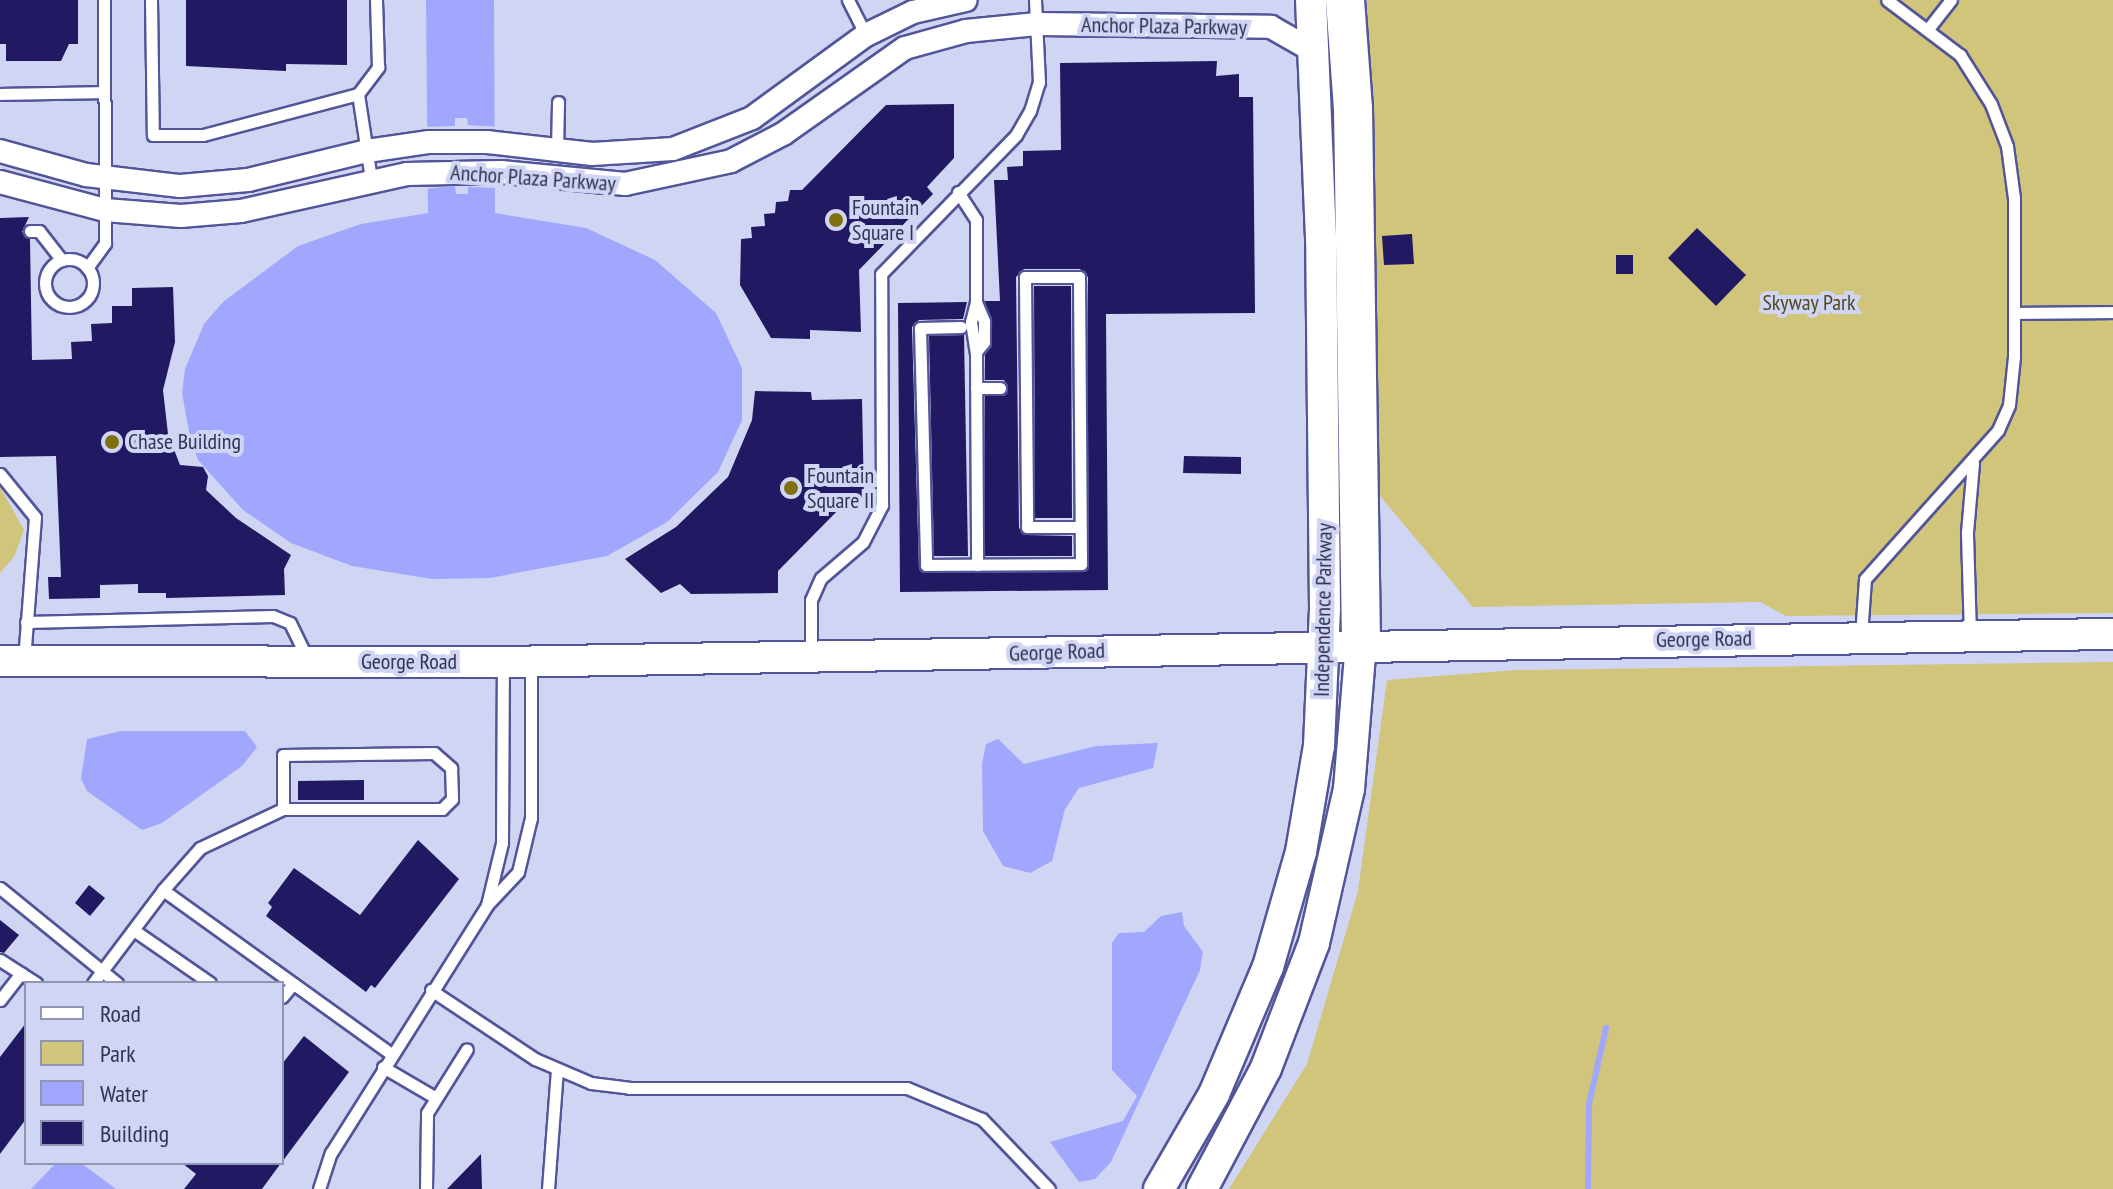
<!DOCTYPE html>
<style>
body{margin:0}
#map{position:relative;width:2113px;height:1189px;overflow:hidden;background:#d1d5f4;font-family:"PT Sans Narrow",sans-serif}
div>[style]{position:absolute}
[style*='--x']{left:calc(var(--x)*1px);top:calc(var(--y)*1px);width:calc(var(--w)*1px);rotate:calc(var(--a)*1deg)}
.green>*{inset:0;background:#d1c47b}
.water>*{inset:0;background:#a0a7fc}
.pier>*{inset:0;background:#d1d5f4}
.stream>*{height:6px;margin:-3px;padding:0 3px;transform-origin:3px;border-radius:3px;background:#a0a7fc}
.building>*{inset:0;background:#211a62}
.roads{filter:drop-shadow(2px 0 #525698) drop-shadow(-2px 0 #525698) drop-shadow(0 2px #525698) drop-shadow(0 -2px #525698)}
.lane>*{height:11px;margin:-5.5px;padding:0 5.5px;transform-origin:5.5px;border-radius:5.5px;background:#fff}
.lane>.ring{margin:-5.5px;padding:0;box-sizing:content-box;background:none;border:11px solid #fff;border-radius:50%}
.street>*{height:22px;margin:-11px;padding:0 11px;transform-origin:11px;border-radius:11px;background:#fff}
.secondary>*{height:30px;margin:-15px;padding:0 15px;transform-origin:15px;border-radius:15px;background:#fff}
.highway>*{height:38px;margin:-19px;padding:0 19px;transform-origin:19px;border-radius:19px;background:#fff}
.dots>*{width:22px;height:22px;translate:-50% -50%;box-sizing:border-box;border:4px solid #d1d5f4;border-radius:50%}
span{translate:-50% -50%;white-space:nowrap;text-align:center;line-height:1.15;-webkit-text-stroke:8px #d1d5f4;paint-order:stroke}
.street-label{font-size:22px;color:#303351}
.poi-label{font-size:22px;color:#303351}
.left{translate:0 -50%;text-align:left}
.park-label{font-size:22px;color:#514920}
.legend{position:absolute;left:24px;top:981px;width:260px;height:184px;box-sizing:border-box;background:#d1d5f4;border:2px solid #9194b3;margin:0;padding:10px 14px;list-style:none;font-size:24px;color:#303351}
.legend li{display:flex;align-items:center;gap:16px;height:40px}
.legend b{width:40px;border:2px solid #9194b3}
</style>
<div id="map">
<div class="green">
<i style="clip-path:polygon(1367px 0,2113px 0,2113px 613px,1786px 616px,1760px 602px,1473px 607px,1380px 496px)"></i>
<i style="clip-path:polygon(0 487px,24px 530px,14px 557px,0 573px)"></i>
<i style="clip-path:polygon(2113px 662px,2113px 1189px,1229px 1189px,1307px 1064px,1358px 891px,1387px 680px,1516px 670px)"></i>
</div>
<div class="water">
<i style="clip-path:polygon(426px 0,494px 0,495px 213px,586px 228px,655px 260px,716px 313px,742px 368px,742px 420px,718px 472px,667px 522px,607px 556px,490px 578px,432px 579px,352px 566px,291px 543px,243px 510px,198px 460px,190px 437px,182px 393px,185px 369px,204px 324px,223px 302px,298px 246px,361px 224px,428px 213px)"></i>
<i style="clip-path:polygon(121px 731px,245px 731px,257px 747px,242px 766px,162px 823px,142px 830px,87px 791px,81px 779px,87px 739px)"></i>
<i style="clip-path:polygon(998px 739px,1024px 764px,1096px 746px,1158px 743px,1153px 768px,1079px 788px,1065px 809px,1052px 861px,1030px 873px,1003px 866px,983px 831px,982px 764px,986px 744px)"></i>
<i style="clip-path:polygon(1182px 912px,1184px 926px,1203px 952px,1200px 970px,1111px 1162px,1095px 1179px,1079px 1182px,1050px 1142px,1123px 1121px,1137px 1096px,1112px 1070px,1112px 943px,1119px 933px,1144px 932px,1161px 916px)"></i>
<i style="clip-path:polygon(56px 1163px,81px 1163px,116px 1189px,31px 1189px)"></i>
</div>
<div class="pier">
<i style="clip-path:polygon(455px 118px,467px 118px,468px 125px,499px 127px,499px 188px,468px 187px,468px 194px,456px 194px,455px 186px,424px 189px,423px 127px,455px 126px)"></i>
</div>
<div class="stream">
<i style="--x:1588;--y:1189;--w:85;--a:-89.3"></i>
<i style="--x:1589;--y:1104;--w:78;--a:-77.4"></i>
</div>
<div class="building">
<i style="clip-path:polygon(0 0,78px 0,78px 44px,69px 44px,61px 61px,6px 61px,6px 44px,0 44px)"></i>
<i style="clip-path:polygon(186px 0,347px 0,347px 65px,286px 64px,286px 71px,186px 66px)"></i>
<i style="clip-path:polygon(1217px 61px,1216px 76px,1239px 74px,1239px 97px,1253px 97px,1255px 313px,1106px 314px,1108px 590px,900px 592px,898px 303px,967px 302px,963px 319px,919px 320px,912px 327px,919px 570px,1086px 571px,1088px 277px,1080px 269px,1024px 269px,1016px 277px,1019px 528px,1026px 535px,1072px 536px,1072px 556px,985px 556px,985px 396px,1004px 396px,1008px 389px,1004px 380px,985px 380px,985px 355px,992px 342px,985px 301px,1000px 301px,994px 180px,1008px 180px,1007px 167px,1023px 166px,1023px 151px,1061px 150px,1060px 63px)"></i>
<i style="clip-path:polygon(954px 104px,954px 158px,927px 187px,933px 194px,859px 270px,861px 332px,810px 330px,810px 339px,771px 338px,740px 285px,741px 239px,752px 238px,751px 227px,765px 226px,764px 214px,775px 213px,776px 202px,788px 201px,790px 190px,802px 190px,886px 105px)"></i>
<i style="clip-path:polygon(29px 217px,22px 232px,30px 239px,32px 360px,72px 359px,71px 342px,92px 341px,91px 324px,112px 323px,112px 306px,132px 306px,132px 288px,173px 287px,175px 342px,163px 390px,168px 434px,180px 465px,203px 467px,208px 476px,206px 490px,236px 518px,291px 555px,284px 569px,285px 595px,166px 598px,166px 593px,138px 593px,138px 584px,100px 585px,100px 598px,49px 599px,48px 577px,61px 577px,56px 456px,0 457px,0 218px)"></i>
<i style="clip-path:polygon(1697px 228px,1746px 275px,1716px 306px,1668px 258px)"></i>
<i style="clip-path:polygon(1412px 234px,1414px 264px,1384px 265px,1382px 236px)"></i>
<i style="clip-path:polygon(1616px 255px,1633px 255px,1633px 274px,1616px 274px)"></i>
<i style="clip-path:polygon(1034px 286px,1071px 286px,1072px 518px,1035px 518px)"></i>
<i style="clip-path:polygon(964px 335px,968px 556px,934px 556px,929px 336px)"></i>
<i style="clip-path:polygon(755px 391px,811px 392px,812px 400px,862px 399px,864px 499px,849px 499px,778px 571px,778px 593px,691px 594px,680px 584px,661px 593px,625px 559px,676px 527px,728px 477px,752px 420px)"></i>
<i style="clip-path:polygon(1184px 456px,1241px 457px,1241px 474px,1183px 473px)"></i>
<i style="clip-path:polygon(364px 780px,364px 800px,298px 800px,298px 781px)"></i>
<i style="clip-path:polygon(418px 840px,459px 879px,375px 988px,371px 985px,366px 992px,266px 916px,272px 907px,268px 903px,294px 868px,360px 915px)"></i>
<i style="clip-path:polygon(89px 885px,105px 898px,90px 916px,75px 903px)"></i>
<i style="clip-path:polygon(0 920px,19px 935px,4px 953px,0 952px)"></i>
<i style="clip-path:polygon(26px 1023px,26px 1119px,0 1154px,0 1057px)"></i>
<i style="clip-path:polygon(304px 1036px,349px 1072px,282px 1162px,282px 1064px)"></i>
<i style="clip-path:polygon(481px 1154px,482px 1189px,447px 1189px)"></i>
<i style="clip-path:polygon(182px 1163px,281px 1163px,262px 1189px,184px 1189px,196px 1174px)"></i>
</div>
<div class="roads">
<div class="lane">
<i style="--x:151;--y:0;--w:135;--a:89.2"></i>
<i style="--x:153;--y:135;--w:50;--a:0"></i>
<i style="--x:203;--y:135;--w:160;--a:-14.8"></i>
<i style="--x:358;--y:94;--w:86;--a:81.3"></i>
<i style="--x:848;--y:0;--w:39;--a:63"></i>
<i style="--x:1928;--y:29;--w:37;--a:-52"></i>
<i style="--x:0;--y:94;--w:104;--a:-1.1"></i>
<i style="--x:358;--y:94;--w:34;--a:-53"></i>
<i style="--x:378;--y:67;--w:67;--a:-91.7"></i>
<i style="--x:557;--y:151;--w:49;--a:-88.8"></i>
<i style="--x:958;--y:192;--w:33;--a:57"></i>
<i style="--x:976;--y:220;--w:82;--a:90"></i>
<i style="--x:976;--y:302;--w:21;--a:104"></i>
<i style="--x:971;--y:322;--w:30;--a:81"></i>
<i style="--x:976;--y:352;--w:213;--a:89.7"></i>
<i style="--x:30;--y:231;--w:9;--a:0"></i>
<i style="--x:39;--y:231;--w:37;--a:52"></i>
<i class="ring" style="left:45px;top:259px;width:37px;height:37px"></i>
<i style="--x:87;--y:268;--w:31;--a:-54"></i>
<i style="--x:105;--y:243;--w:243;--a:-90.2"></i>
<i style="--x:976;--y:302;--w:21;--a:67"></i>
<i style="--x:984;--y:321;--w:21;--a:90"></i>
<i style="--x:984;--y:342;--w:13;--a:129"></i>
<i style="--x:2014;--y:313;--w:99;--a:-0.6"></i>
<i style="--x:961;--y:327;--w:41;--a:178.6"></i>
<i style="--x:920;--y:328;--w:237;--a:88.5"></i>
<i style="--x:926;--y:565;--w:155;--a:-0.4"></i>
<i style="--x:1081;--y:564;--w:287;--a:-90.4"></i>
<i style="--x:1079;--y:277;--w:54;--a:180"></i>
<i style="--x:1025;--y:277;--w:250;--a:89.5"></i>
<i style="--x:1027;--y:527;--w:53;--a:0"></i>
<i style="--x:976;--y:388;--w:24;--a:0"></i>
<i style="--x:0;--y:474;--w:55;--a:50.9"></i>
<i style="--x:35;--y:517;--w:143;--a:94.4"></i>
<i style="--x:26;--y:622;--w:247;--a:-1.4"></i>
<i style="--x:273;--y:616;--w:18;--a:22"></i>
<i style="--x:290;--y:623;--w:39;--a:64"></i>
<i style="--x:1970;--y:635;--w:103;--a:-91.7"></i>
<i style="--x:1967;--y:532;--w:69;--a:-85"></i>
<i style="--x:1861;--y:636;--w:57;--a:-86"></i>
<i style="--x:1865;--y:579;--w:200;--a:-48.2"></i>
<i style="--x:1998;--y:430;--w:27;--a:-66"></i>
<i style="--x:2009;--y:405;--w:48;--a:-84.1"></i>
<i style="--x:2014;--y:357;--w:159;--a:-90"></i>
<i style="--x:2014;--y:198;--w:52;--a:-97.7"></i>
<i style="--x:2007;--y:146;--w:45;--a:-110.9"></i>
<i style="--x:1991;--y:104;--w:58;--a:-122.3"></i>
<i style="--x:1960;--y:55;--w:91;--a:-143"></i>
<i style="--x:811;--y:656;--w:56;--a:-90"></i>
<i style="--x:811;--y:600;--w:24;--a:-66"></i>
<i style="--x:821;--y:578;--w:55;--a:-40.6"></i>
<i style="--x:863;--y:542;--w:42;--a:-62.8"></i>
<i style="--x:882;--y:505;--w:231;--a:-90.2"></i>
<i style="--x:881;--y:274;--w:194;--a:-45.8"></i>
<i style="--x:1016;--y:135;--w:28;--a:-60"></i>
<i style="--x:1030;--y:111;--w:30;--a:-73"></i>
<i style="--x:1039;--y:82;--w:82;--a:-92.8"></i>
<i style="--x:0;--y:888;--w:151;--a:39.1"></i>
<i style="--x:163;--y:890;--w:56;--a:-48.6"></i>
<i style="--x:200;--y:848;--w:92;--a:-25.2"></i>
<i style="--x:283;--y:809;--w:54;--a:-90"></i>
<i style="--x:283;--y:755;--w:151;--a:-0.8"></i>
<i style="--x:434;--y:753;--w:23;--a:41"></i>
<i style="--x:451;--y:768;--w:31;--a:88"></i>
<i style="--x:452;--y:799;--w:14;--a:135"></i>
<i style="--x:442;--y:809;--w:159;--a:180"></i>
<i style="--x:487;--y:905;--w:45;--a:-46.8"></i>
<i style="--x:518;--y:872;--w:56;--a:-76.5"></i>
<i style="--x:531;--y:818;--w:154;--a:-90"></i>
<i style="--x:135;--y:931;--w:91;--a:34.7"></i>
<i style="--x:0;--y:960;--w:43;--a:32.6"></i>
<i style="--x:93;--y:983;--w:116;--a:-53"></i>
<i style="--x:163;--y:890;--w:281;--a:35.7"></i>
<i style="--x:431;--y:990;--w:125;--a:33.6"></i>
<i style="--x:535;--y:1059;--w:61;--a:23.2"></i>
<i style="--x:591;--y:1083;--w:38;--a:7"></i>
<i style="--x:629;--y:1088;--w:278;--a:0"></i>
<i style="--x:907;--y:1088;--w:81;--a:22.5"></i>
<i style="--x:982;--y:1119;--w:97;--a:46.3"></i>
<i style="--x:282;--y:997;--w:17;--a:-50"></i>
<i style="--x:0;--y:1000;--w:34;--a:-52"></i>
<i style="--x:383;--y:1067;--w:61;--a:30.3"></i>
<i style="--x:319;--y:1189;--w:38;--a:-72"></i>
<i style="--x:331;--y:1153;--w:293;--a:-57.8"></i>
<i style="--x:487;--y:905;--w:64;--a:-76.4"></i>
<i style="--x:502;--y:843;--w:181;--a:-89.7"></i>
<i style="--x:426;--y:1189;--w:76;--a:-89.2"></i>
<i style="--x:427;--y:1113;--w:75;--a:-58"></i>
<i style="--x:548;--y:1189;--w:119;--a:-85.7"></i>
</div>
<div class="street">
<i style="--x:0;--y:151;--w:89;--a:15.6"></i>
<i style="--x:86;--y:175;--w:95;--a:6.7"></i>
<i style="--x:180;--y:186;--w:68;--a:-5"></i>
<i style="--x:248;--y:180;--w:122;--a:-13.7"></i>
<i style="--x:367;--y:151;--w:63;--a:-8.3"></i>
<i style="--x:429;--y:142;--w:58;--a:0"></i>
<i style="--x:487;--y:142;--w:106;--a:6.5"></i>
<i style="--x:592;--y:154;--w:81;--a:-3.5"></i>
<i style="--x:673;--y:149;--w:85;--a:-21.4"></i>
<i style="--x:752;--y:118;--w:141;--a:-36.1"></i>
<i style="--x:866;--y:35;--w:52;--a:-26.1"></i>
<i style="--x:913;--y:12;--w:54;--a:-12.8"></i>
<i style="--x:0;--y:182;--w:109;--a:14.9"></i>
<i style="--x:105;--y:210;--w:76;--a:4.5"></i>
<i style="--x:181;--y:216;--w:60;--a:-4.8"></i>
<i style="--x:241;--y:211;--w:170;--a:-12.6"></i>
<i style="--x:407;--y:174;--w:94;--a:-1.2"></i>
<i style="--x:501;--y:172;--w:125;--a:5.5"></i>
<i style="--x:625;--y:184;--w:108;--a:-12.2"></i>
<i style="--x:731;--y:161;--w:59;--a:-27.4"></i>
<i style="--x:783;--y:134;--w:149;--a:-35.2"></i>
<i style="--x:905;--y:48;--w:63;--a:-15.6"></i>
<i style="--x:966;--y:31;--w:71;--a:-5.6"></i>
<i style="--x:1037;--y:24;--w:234;--a:0.7"></i>
<i style="--x:1271;--y:27;--w:51;--a:29.6"></i>
</div>
<div class="secondary">
<i style="--x:0;--y:661;--w:503;--a:0.11"></i>
<i style="--x:503;--y:662;--w:1610;--a:-1"></i>
<i style="--x:1159;--y:1189;--w:110;--a:-59.9"></i>
<i style="--x:1214;--y:1094;--w:138;--a:-67"></i>
<i style="--x:1268;--y:967;--w:120;--a:-74"></i>
<i style="--x:1301;--y:852;--w:108;--a:-80.4"></i>
<i style="--x:1319;--y:746;--w:137;--a:-87.5"></i>
<i style="--x:1325;--y:609;--w:371;--a:-90.6"></i>
<i style="--x:1321;--y:238;--w:238;--a:-92.4"></i>
<i style="--x:1202;--y:1189;--w:137;--a:-62.1"></i>
<i style="--x:1266;--y:1068;--w:134;--a:-69"></i>
<i style="--x:1314;--y:943;--w:158;--a:-77.2"></i>
<i style="--x:1349;--y:789;--w:145;--a:-85.3"></i>
</div>
<div class="highway">
<i style="--x:1345;--y:0;--w:109;--a:85.8"></i>
<i style="--x:1353;--y:109;--w:535;--a:89.14"></i>
</div>
</div>
<div class="dots">
<i style="left:836px;top:220px;background:#807110"></i>
<i style="left:112px;top:442px;background:#807110"></i>
<i style="left:791px;top:488px;background:#807110"></i>
</div>
<div class="street-label">
<span style="left:1164px;top:26px;rotate:1deg">Anchor Plaza Parkway</span>
<span style="left:533px;top:178px;rotate:4deg">Anchor Plaza Parkway</span>
<span style="left:1323px;top:610px;rotate:-89deg">Independence Parkway</span>
<span style="left:1704px;top:639px;rotate:-1deg">George Road</span>
<span style="left:1057px;top:652px;rotate:-2deg">George Road</span>
<span style="left:409px;top:662px">George Road</span>
</div>
<div class="poi-label">
<span class="left" style="left:852px;top:220px">Fountain<br>Square I</span>
<span class="left" style="left:128px;top:442px">Chase Building</span>
<span class="left" style="left:807px;top:488px">Fountain<br>Square II</span>
</div>
<div class="park-label">
<span style="left:1809px;top:303px">Skyway Park</span>
</div>
<ul class="legend">
<li><b style="height:10px;background:#fff"></b>Road</li>
<li><b style="height:22px;background:#d1c47b"></b>Park</li>
<li><b style="height:22px;background:#a0a7fc"></b>Water</li>
<li><b style="height:22px;background:#211a62"></b>Building</li>
</ul>
</div>
